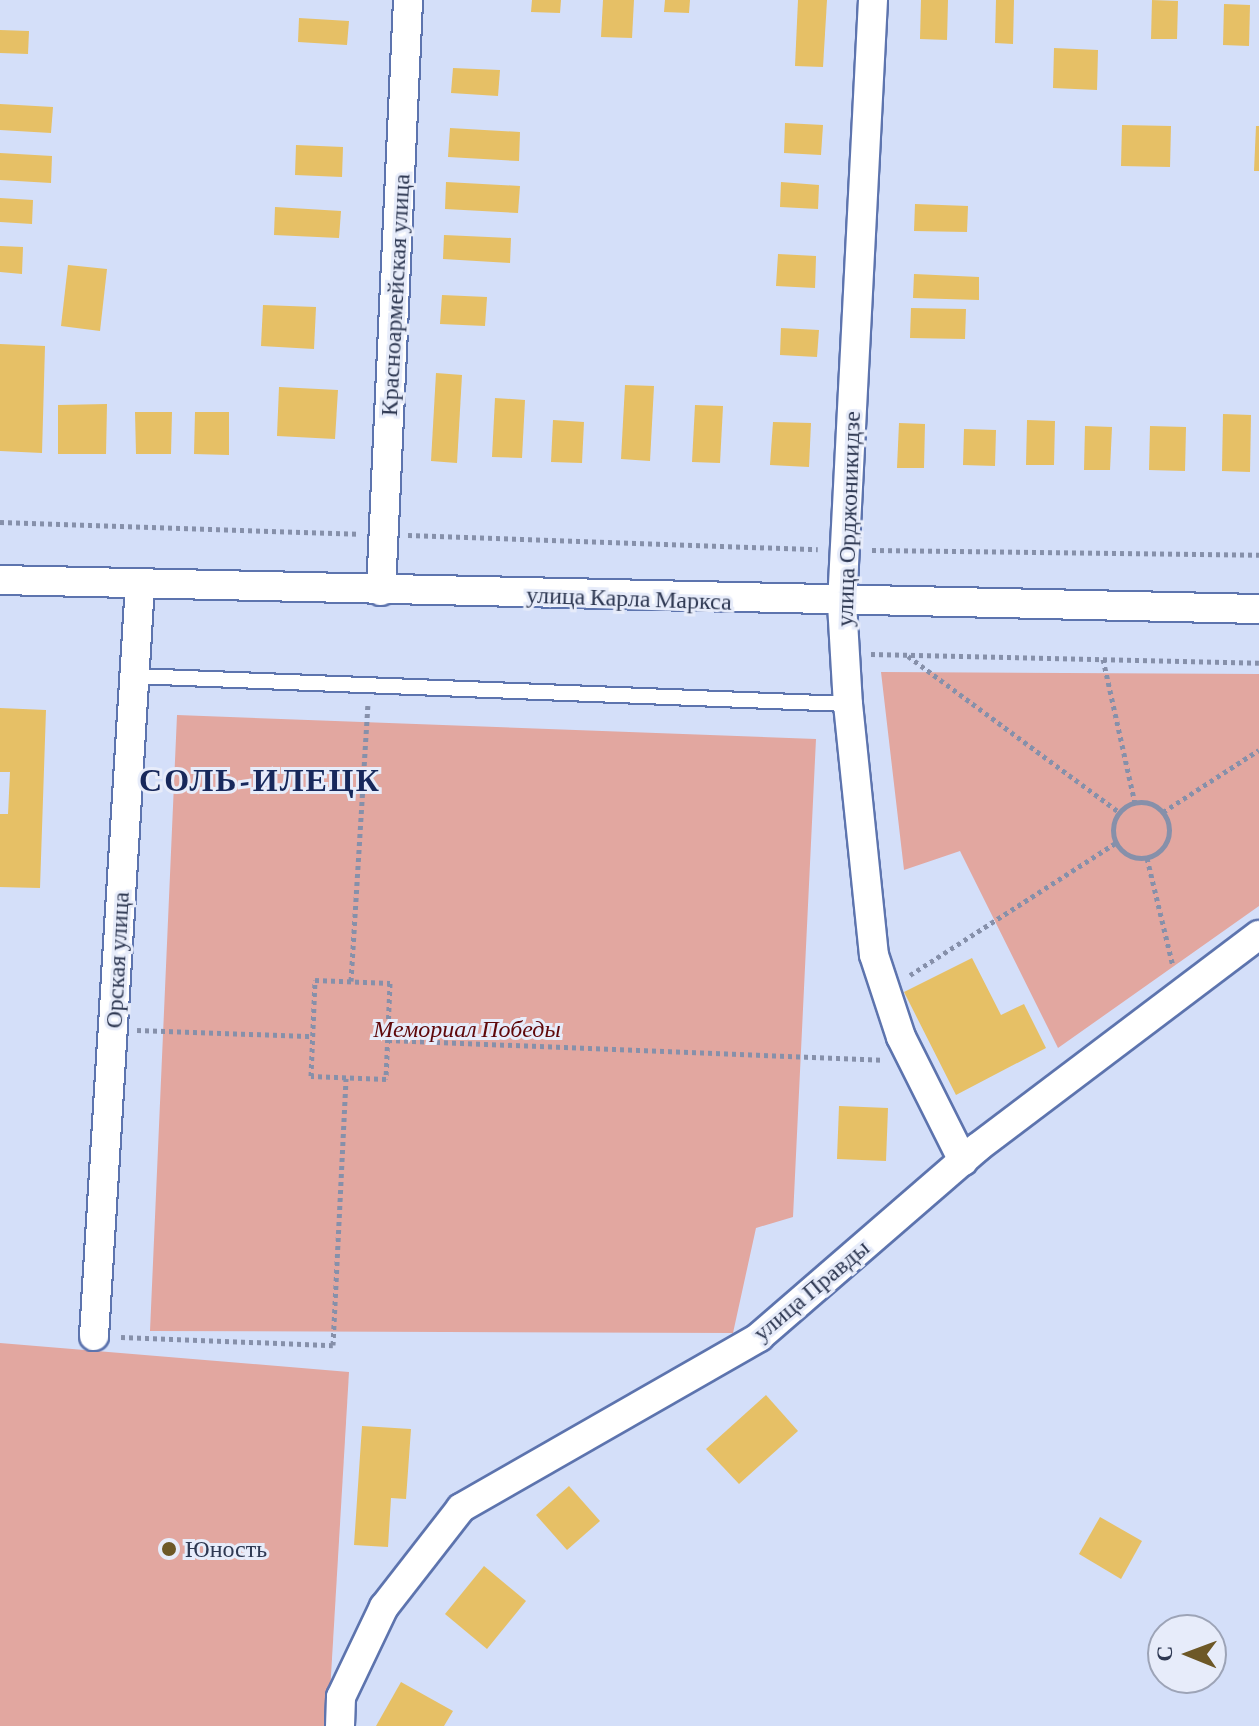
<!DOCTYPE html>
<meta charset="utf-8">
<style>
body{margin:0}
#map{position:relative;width:1259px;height:1726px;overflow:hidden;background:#d4dff9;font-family:"Crimson Pro",serif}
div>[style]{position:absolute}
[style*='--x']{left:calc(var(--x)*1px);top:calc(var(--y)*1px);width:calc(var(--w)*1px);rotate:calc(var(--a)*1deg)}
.green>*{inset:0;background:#e2a7a0}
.building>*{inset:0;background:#e6c066}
.path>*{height:5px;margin-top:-2.5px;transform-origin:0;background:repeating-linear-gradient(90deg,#8690aa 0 4px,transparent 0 8px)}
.path>.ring{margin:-2.5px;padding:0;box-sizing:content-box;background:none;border:5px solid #8690aa;border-radius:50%}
.roads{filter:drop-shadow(2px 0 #5d74ae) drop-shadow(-2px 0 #5d74ae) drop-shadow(0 2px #5d74ae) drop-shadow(0 -2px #5d74ae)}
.lane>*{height:14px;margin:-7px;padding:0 7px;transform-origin:7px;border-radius:7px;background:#fff}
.street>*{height:28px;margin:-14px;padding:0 14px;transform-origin:14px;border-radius:14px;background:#fff}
.dots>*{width:22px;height:22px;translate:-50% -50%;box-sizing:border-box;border:4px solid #e7ecfa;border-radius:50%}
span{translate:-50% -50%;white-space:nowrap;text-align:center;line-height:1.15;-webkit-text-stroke:6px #e7ecfa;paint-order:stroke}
.street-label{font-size:24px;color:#2e3852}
.park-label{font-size:24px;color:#5f080a;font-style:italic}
.poi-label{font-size:24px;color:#2e3852}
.left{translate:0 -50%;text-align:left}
.district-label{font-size:32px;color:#17285b;font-weight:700;letter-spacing:2px}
.north{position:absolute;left:1147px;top:1614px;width:80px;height:80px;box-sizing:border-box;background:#e7ecfa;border:2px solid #9da4b7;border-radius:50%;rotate:271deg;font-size:22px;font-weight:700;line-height:32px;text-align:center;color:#2e3852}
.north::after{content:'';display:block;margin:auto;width:28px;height:36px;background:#6d5827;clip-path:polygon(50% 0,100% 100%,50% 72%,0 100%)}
</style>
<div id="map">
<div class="green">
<i style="clip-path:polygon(881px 672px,1259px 674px,1259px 906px,1058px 1048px,960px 851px,904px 870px)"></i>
<i style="clip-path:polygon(177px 715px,816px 739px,793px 1217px,756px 1228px,733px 1333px,150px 1331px)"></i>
<i style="clip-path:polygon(0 1343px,349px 1372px,328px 1726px,0 1726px)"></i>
</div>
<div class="building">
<i style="clip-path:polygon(532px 0,561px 0,560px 13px,531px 12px)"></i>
<i style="clip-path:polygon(603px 0,634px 0,632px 38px,601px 37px)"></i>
<i style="clip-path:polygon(665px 0,690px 0,689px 13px,664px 12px)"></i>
<i style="clip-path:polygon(798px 0,827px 0,823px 67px,795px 66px)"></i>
<i style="clip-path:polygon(921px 0,948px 0,947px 40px,920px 39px)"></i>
<i style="clip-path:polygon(996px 0,1014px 0,1013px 44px,995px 43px)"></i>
<i style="clip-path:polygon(1152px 0,1178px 1px,1177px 39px,1151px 39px)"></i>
<i style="clip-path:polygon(1224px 4px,1250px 5px,1249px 46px,1223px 45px)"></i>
<i style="clip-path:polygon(299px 18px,349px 21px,347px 45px,298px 42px)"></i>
<i style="clip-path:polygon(0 30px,29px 31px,28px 54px,0 53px)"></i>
<i style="clip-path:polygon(1054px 48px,1098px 50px,1097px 90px,1053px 88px)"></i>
<i style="clip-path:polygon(453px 68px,500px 70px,498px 96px,451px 93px)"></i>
<i style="clip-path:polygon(0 104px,53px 107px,51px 133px,0 130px)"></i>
<i style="clip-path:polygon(785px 123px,823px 125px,821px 155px,784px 153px)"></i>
<i style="clip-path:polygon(1122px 125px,1171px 126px,1170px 167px,1121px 166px)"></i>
<i style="clip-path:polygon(1256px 126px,1259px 126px,1259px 171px,1254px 171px)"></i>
<i style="clip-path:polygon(450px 128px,520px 132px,519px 161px,448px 157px)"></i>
<i style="clip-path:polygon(296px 145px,343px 147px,342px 177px,295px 175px)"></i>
<i style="clip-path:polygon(0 153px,52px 156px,51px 183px,0 180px)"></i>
<i style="clip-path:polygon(446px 182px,520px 186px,518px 213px,445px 209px)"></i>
<i style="clip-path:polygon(781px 182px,819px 185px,818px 209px,780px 207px)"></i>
<i style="clip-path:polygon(0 198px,33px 200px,32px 224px,0 222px)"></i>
<i style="clip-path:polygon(915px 204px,968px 206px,967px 232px,914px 231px)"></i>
<i style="clip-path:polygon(275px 207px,341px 211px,339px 238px,274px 235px)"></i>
<i style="clip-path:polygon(444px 235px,511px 238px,510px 263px,443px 259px)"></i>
<i style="clip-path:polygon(0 246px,23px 247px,22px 274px,0 272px)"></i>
<i style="clip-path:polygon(778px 254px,816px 256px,815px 288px,776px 286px)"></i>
<i style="clip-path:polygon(68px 265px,107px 269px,100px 331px,61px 326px)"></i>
<i style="clip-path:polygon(914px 274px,979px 277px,979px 300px,913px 298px)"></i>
<i style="clip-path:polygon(442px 295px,487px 297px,485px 326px,440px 324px)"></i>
<i style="clip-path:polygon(263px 305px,316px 307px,314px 349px,261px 346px)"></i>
<i style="clip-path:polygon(911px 308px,966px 309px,965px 339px,910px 338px)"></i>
<i style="clip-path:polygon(781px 328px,819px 330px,817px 357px,780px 355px)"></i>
<i style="clip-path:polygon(0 344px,45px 346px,42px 453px,0 451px)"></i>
<i style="clip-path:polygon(436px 373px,462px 375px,457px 463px,431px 461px)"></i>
<i style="clip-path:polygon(625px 385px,654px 386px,650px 461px,621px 459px)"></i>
<i style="clip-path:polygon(279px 387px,338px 390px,335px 439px,277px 436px)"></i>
<i style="clip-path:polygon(495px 398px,525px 400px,522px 458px,492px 457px)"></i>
<i style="clip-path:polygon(107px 404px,106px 454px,58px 454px,58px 405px)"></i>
<i style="clip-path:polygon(695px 405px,723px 406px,720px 463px,692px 462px)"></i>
<i style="clip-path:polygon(135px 412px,172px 412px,171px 454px,136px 454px)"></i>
<i style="clip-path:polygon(195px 412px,229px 412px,229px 455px,194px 454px)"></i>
<i style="clip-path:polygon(1223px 414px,1251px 415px,1250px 472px,1222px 471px)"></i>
<i style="clip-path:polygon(553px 420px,584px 422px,582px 463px,551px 462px)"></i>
<i style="clip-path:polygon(1027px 420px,1055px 421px,1054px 465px,1026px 465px)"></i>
<i style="clip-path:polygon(773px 422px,811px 423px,809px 467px,770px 465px)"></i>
<i style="clip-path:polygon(899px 423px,925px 424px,924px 468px,897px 468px)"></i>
<i style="clip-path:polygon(1085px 426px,1112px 427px,1110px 470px,1084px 470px)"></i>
<i style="clip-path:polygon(1150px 426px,1186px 427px,1185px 471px,1149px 470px)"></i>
<i style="clip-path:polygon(964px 429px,996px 430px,995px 466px,963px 465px)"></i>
<i style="clip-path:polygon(0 708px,46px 710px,40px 888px,0 887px,0 814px,8px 814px,10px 772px,0 772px)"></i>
<i style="clip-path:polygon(972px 958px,1001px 1015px,1024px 1004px,1046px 1048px,956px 1095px,904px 992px)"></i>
<i style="clip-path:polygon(839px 1106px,888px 1108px,886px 1161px,837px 1159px)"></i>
<i style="clip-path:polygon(766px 1395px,798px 1431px,739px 1484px,706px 1449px)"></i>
<i style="clip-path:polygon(362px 1426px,411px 1429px,406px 1499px,391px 1498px,388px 1547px,354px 1545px)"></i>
<i style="clip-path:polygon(569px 1486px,600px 1521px,567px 1550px,536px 1515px)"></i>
<i style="clip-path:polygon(1100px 1517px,1142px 1541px,1121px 1579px,1079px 1554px)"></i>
<i style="clip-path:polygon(484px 1566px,526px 1601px,487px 1649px,445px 1614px)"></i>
<i style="clip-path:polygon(401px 1682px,453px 1711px,444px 1726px,376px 1726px)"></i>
</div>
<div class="path">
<i style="--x:0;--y:522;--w:358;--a:1.9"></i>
<i style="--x:408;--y:535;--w:410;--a:2"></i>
<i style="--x:872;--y:550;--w:387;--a:0.7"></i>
<i style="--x:871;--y:654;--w:388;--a:1.3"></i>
<i style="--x:908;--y:656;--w:262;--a:36.5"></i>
<i style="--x:1103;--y:659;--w:148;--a:77.5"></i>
<i class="ring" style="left:1113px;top:802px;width:51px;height:51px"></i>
<i style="--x:1163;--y:812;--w:114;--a:-32.9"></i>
<i style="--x:1147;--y:858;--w:111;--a:76.5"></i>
<i style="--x:910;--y:975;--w:245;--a:-32.7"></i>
<i style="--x:315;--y:980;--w:75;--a:2.3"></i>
<i style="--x:390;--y:983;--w:96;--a:92.4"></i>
<i style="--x:386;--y:1079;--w:75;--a:-177.7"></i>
<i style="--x:311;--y:1076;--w:96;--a:-87.6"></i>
<i style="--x:351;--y:981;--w:276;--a:-86.5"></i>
<i style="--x:137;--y:1030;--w:176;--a:2"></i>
<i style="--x:388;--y:1040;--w:494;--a:2.3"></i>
<i style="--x:121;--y:1337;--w:212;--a:2.2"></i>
<i style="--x:333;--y:1345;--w:267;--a:-87.2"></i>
</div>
<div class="roads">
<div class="lane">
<i style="--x:134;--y:676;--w:715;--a:2.25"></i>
</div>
<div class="street">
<i style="--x:873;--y:0;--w:605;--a:92.94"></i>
<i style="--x:842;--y:604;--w:100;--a:86.6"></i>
<i style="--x:848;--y:704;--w:252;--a:84.1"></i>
<i style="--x:874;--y:955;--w:86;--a:71.8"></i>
<i style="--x:901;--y:1037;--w:139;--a:63.4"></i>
<i style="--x:0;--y:580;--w:1259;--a:1.32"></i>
<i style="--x:381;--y:591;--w:592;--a:-87.38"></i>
<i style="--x:94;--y:1336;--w:753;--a:-86.5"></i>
<i style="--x:340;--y:1726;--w:29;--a:-88"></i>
<i style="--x:341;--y:1697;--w:100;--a:-64.5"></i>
<i style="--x:384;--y:1607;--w:125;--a:-52.1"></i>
<i style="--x:461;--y:1508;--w:344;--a:-29.8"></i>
<i style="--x:759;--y:1337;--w:289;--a:-40.9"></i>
<i style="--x:977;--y:1148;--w:353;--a:-37.1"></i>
</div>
</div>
<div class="dots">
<i style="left:169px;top:1549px;background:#6d5827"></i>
</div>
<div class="street-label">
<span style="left:395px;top:295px;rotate:-87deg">Красноармейская улица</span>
<span style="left:848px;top:519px;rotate:-88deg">улица Орджоникидзе</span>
<span style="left:629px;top:598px;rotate:2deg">улица Карла Маркса</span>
<span style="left:117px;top:960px;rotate:-87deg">Орская улица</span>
<span style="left:811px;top:1290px;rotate:-40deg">улица Правды</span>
</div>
<div class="park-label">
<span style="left:467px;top:1029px">Мемориал Победы</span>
</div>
<div class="poi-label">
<span class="left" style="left:185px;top:1549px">Юность</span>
</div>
<div class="district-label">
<span style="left:260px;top:780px">СОЛЬ-ИЛЕЦК</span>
</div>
<div class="north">С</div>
</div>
